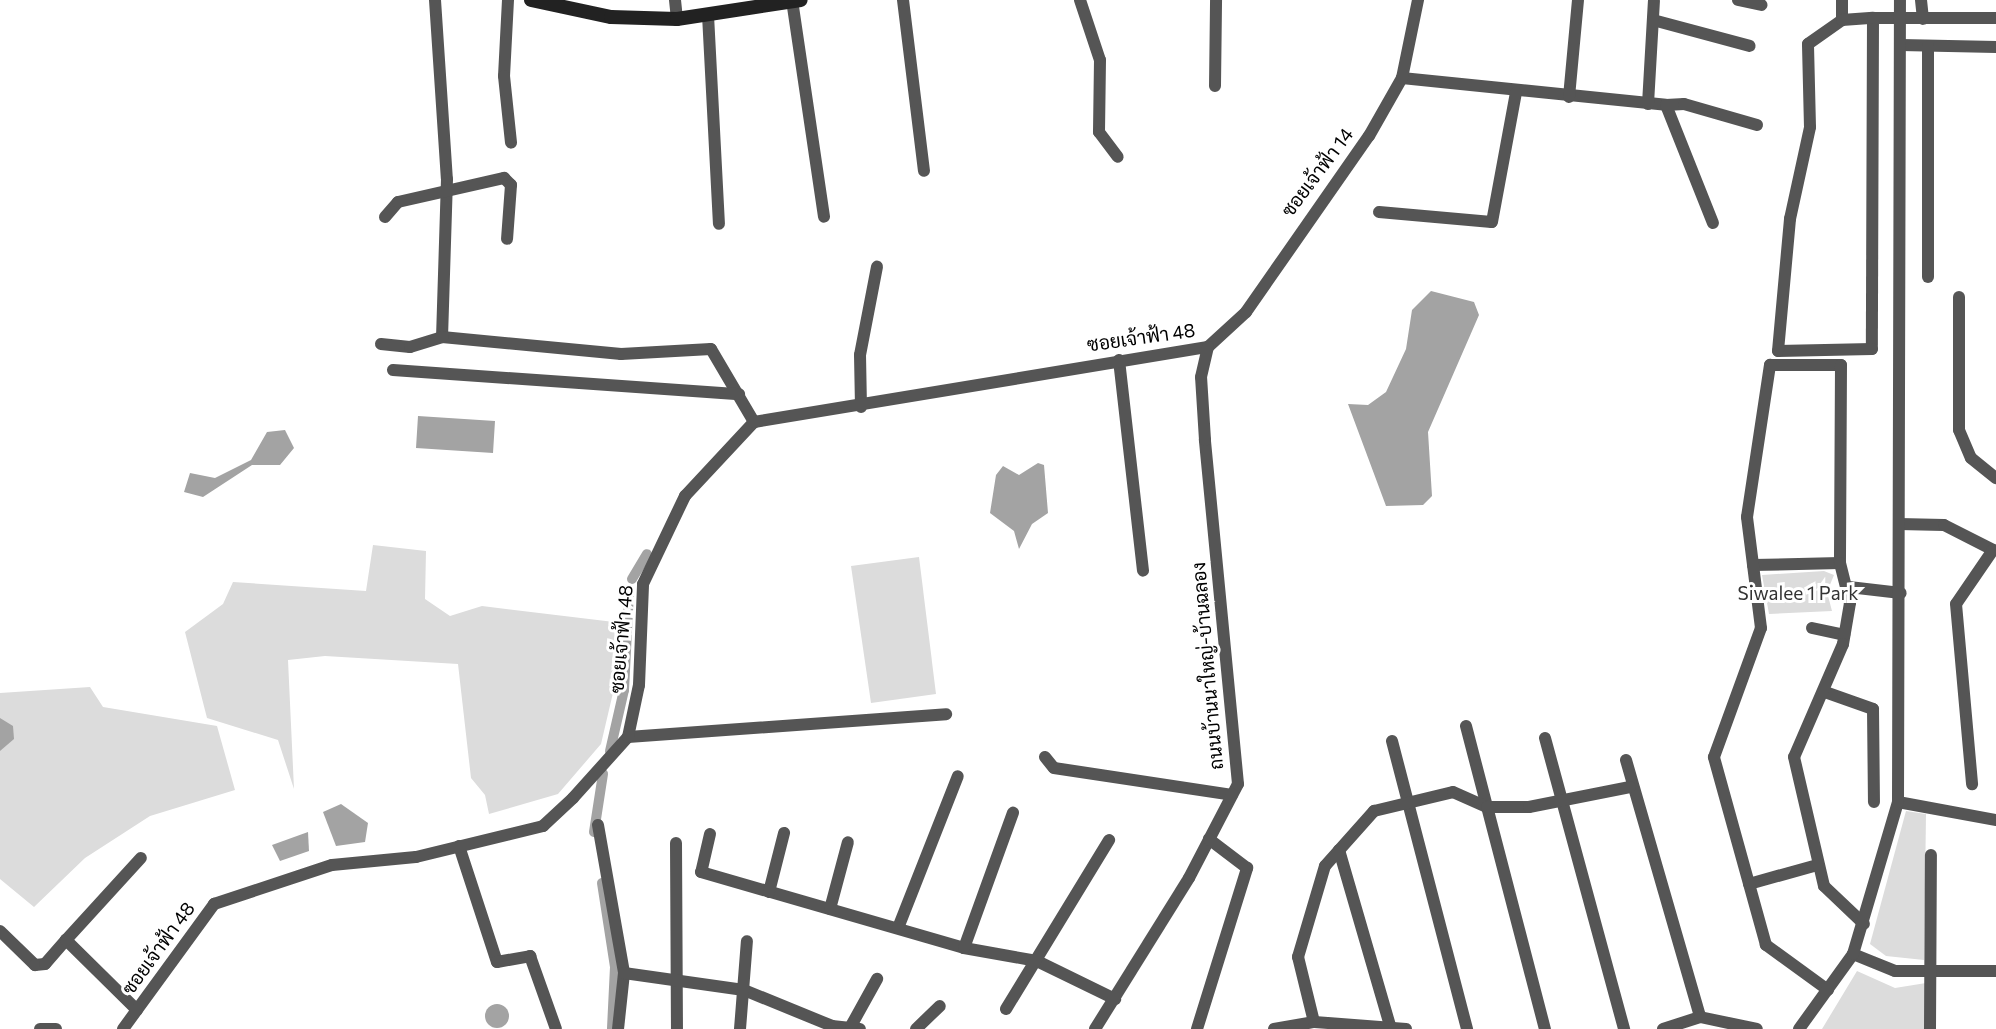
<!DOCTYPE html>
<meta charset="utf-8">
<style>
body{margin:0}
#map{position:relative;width:1996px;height:1029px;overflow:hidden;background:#fff;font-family:Commissioner,Sarabun,sans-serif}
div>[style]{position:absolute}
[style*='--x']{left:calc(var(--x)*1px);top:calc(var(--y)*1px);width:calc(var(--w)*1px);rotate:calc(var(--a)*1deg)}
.green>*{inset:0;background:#dcdcdc}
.water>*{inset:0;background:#a3a3a3}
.round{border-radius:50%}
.canal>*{height:10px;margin:-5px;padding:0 5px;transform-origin:5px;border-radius:5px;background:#a3a3a3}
.street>*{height:12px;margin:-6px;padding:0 6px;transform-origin:6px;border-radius:6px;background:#555}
.secondary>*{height:14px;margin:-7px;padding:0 7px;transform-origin:7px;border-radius:7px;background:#222}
span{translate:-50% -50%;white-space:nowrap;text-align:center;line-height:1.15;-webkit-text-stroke:6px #fff;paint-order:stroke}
.street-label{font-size:19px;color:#000}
.park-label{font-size:19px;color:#333}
</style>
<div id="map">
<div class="green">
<i style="clip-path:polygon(373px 545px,426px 551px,425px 599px,450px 616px,482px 606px,614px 622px,616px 680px,601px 744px,558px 794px,489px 814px,485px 795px,471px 778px,458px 664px,325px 656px,288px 660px,294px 789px,278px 740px,207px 718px,185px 632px,223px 604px,233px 582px,366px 591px)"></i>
<i style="clip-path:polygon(919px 557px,936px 694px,871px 703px,851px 566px)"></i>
<i style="clip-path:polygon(1824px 571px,1834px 575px,1827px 592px,1832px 611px,1769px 614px,1762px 575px)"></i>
<i style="clip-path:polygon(90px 687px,103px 707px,217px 726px,235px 790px,150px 816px,85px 858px,34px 907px,0 879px,0 693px)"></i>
<i style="clip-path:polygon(1906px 811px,1926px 814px,1924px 960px,1886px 956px,1870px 944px)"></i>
<i style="clip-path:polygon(1857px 971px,1895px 988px,1926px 983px,1925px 1029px,1822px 1029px)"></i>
</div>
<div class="water">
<i style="clip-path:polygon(1431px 291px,1474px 302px,1479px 315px,1428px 432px,1432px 496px,1423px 505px,1386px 506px,1348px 404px,1368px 405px,1386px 392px,1406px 349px,1412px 310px)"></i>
<i style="clip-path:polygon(418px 416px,495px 421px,493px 453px,416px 448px)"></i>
<i style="clip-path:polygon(285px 430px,294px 448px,280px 465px,252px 465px,203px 497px,184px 492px,190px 473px,215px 478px,251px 460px,267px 432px)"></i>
<i style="clip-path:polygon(1038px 463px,1044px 465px,1048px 513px,1032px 524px,1019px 549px,1014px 531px,990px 513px,996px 475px,1003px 466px,1019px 475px)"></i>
<i style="clip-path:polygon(0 718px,13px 726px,14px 739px,0 751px)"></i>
<i style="clip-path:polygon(341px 804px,368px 823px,365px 842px,336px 846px,323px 812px)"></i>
<i style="clip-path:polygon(308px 832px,309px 851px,280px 861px,272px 845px)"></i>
<i class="round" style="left:485px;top:1004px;width:24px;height:24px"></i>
</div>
<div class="canal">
<i style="--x:632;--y:579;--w:29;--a:-59"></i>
<i style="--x:610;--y:751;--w:63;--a:-77.1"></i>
<i style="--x:624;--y:690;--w:100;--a:-87.1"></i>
<i style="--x:594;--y:832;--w:59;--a:-81.2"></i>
<i style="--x:602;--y:883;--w:85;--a:81.2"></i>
<i style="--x:615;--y:967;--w:62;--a:92.8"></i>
</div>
<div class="street">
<i style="--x:435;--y:0;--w:179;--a:86.2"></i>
<i style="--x:447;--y:179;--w:158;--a:91.8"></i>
<i style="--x:442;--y:337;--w:180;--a:5.4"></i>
<i style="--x:621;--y:354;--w:90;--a:-3.2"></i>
<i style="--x:711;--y:349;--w:85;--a:59.5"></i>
<i style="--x:508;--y:0;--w:76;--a:93"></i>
<i style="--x:504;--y:76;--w:67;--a:84"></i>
<i style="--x:675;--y:0;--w:19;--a:84"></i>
<i style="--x:792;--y:0;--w:219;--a:81.6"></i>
<i style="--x:903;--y:0;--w:172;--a:83"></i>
<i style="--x:1080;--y:0;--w:63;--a:71.6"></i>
<i style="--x:1100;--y:60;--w:72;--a:90.8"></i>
<i style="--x:1099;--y:132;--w:31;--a:53"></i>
<i style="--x:1738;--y:0;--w:24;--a:12"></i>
<i style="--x:1842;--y:0;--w:20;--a:90"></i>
<i style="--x:1921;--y:0;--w:19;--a:84"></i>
<i style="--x:708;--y:15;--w:209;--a:87"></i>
<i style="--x:1873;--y:18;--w:331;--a:90.2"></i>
<i style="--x:1872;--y:349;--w:94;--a:178.8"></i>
<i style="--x:1778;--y:351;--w:133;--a:-84.8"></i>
<i style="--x:1790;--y:219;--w:94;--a:-77.7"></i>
<i style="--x:1810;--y:127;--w:83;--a:-91.4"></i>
<i style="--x:1808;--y:44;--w:42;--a:-35.2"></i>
<i style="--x:1842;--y:20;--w:31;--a:-4"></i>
<i style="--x:1873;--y:18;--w:123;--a:0"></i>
<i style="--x:1653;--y:20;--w:100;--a:15"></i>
<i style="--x:1901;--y:45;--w:95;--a:1.2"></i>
<i style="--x:1402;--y:78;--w:265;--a:5.8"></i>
<i style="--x:1666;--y:105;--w:127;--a:68.3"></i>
<i style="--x:1215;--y:86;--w:86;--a:-89.3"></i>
<i style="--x:1569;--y:97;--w:97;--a:-84.7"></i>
<i style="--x:1648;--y:104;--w:103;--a:-86.7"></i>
<i style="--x:1666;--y:105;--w:18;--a:-3"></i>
<i style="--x:1684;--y:104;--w:76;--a:16"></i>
<i style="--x:1379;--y:212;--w:113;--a:5.1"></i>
<i style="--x:1492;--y:222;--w:131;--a:-79.5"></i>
<i style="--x:385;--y:217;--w:20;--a:-49"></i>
<i style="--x:398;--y:202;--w:109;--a:-12.8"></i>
<i style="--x:504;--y:178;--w:10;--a:45"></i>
<i style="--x:511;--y:185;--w:54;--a:94.2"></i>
<i style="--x:1928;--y:277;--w:231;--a:-90"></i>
<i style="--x:1959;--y:297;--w:133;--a:90"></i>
<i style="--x:1959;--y:430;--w:30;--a:67"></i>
<i style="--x:1971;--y:458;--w:32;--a:39"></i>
<i style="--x:381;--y:344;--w:29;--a:6"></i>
<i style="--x:410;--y:347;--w:34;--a:-17"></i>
<i style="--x:1208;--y:347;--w:52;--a:-42.6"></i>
<i style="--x:1246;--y:312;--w:215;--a:-55.1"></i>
<i style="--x:1369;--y:136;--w:67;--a:-60.4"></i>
<i style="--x:1402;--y:78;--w:80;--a:-78.4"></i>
<i style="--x:1119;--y:360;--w:212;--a:83.5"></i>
<i style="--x:393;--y:370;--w:347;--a:4"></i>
<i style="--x:861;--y:407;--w:52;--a:-91.1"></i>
<i style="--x:860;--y:355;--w:90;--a:-79.1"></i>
<i style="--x:1899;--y:524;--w:45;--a:1.3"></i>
<i style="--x:1944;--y:525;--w:55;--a:27"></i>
<i style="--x:1993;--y:550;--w:65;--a:124.4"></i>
<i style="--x:1956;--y:604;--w:181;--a:84.9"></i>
<i style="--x:1753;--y:565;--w:87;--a:-1.3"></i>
<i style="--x:1849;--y:587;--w:52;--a:6.6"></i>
<i style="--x:1812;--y:628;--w:33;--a:12"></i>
<i style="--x:1825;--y:692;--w:51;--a:19.5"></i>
<i style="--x:1873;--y:709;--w:93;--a:89.4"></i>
<i style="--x:1466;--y:726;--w:313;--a:75.4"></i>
<i style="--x:628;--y:737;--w:319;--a:-4.1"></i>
<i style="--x:1545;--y:738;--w:302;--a:74.8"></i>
<i style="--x:1392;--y:741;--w:298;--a:75.4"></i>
<i style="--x:1045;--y:757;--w:14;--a:51"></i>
<i style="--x:1054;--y:768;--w:180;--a:8.6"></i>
<i style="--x:1626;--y:760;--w:267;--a:73.9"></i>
<i style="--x:1898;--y:802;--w:100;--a:10.4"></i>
<i style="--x:598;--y:825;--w:150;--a:80"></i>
<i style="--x:624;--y:973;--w:56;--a:96.1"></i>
<i style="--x:710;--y:834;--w:39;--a:103"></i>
<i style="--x:701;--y:872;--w:274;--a:16.1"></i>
<i style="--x:964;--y:948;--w:74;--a:10.1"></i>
<i style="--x:1037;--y:961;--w:87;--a:26"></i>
<i style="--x:676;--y:843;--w:186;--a:89.7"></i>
<i style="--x:459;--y:846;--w:122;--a:71.9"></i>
<i style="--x:497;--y:962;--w:34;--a:-10"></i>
<i style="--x:530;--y:956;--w:77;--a:70.4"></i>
<i style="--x:1339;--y:850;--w:183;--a:73.8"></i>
<i style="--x:1749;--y:884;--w:71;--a:-15.6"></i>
<i style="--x:769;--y:892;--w:61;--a:-75.7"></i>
<i style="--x:830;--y:909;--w:69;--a:-75"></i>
<i style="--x:898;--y:928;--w:163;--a:-68.5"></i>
<i style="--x:0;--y:931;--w:49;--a:44.2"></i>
<i style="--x:35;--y:965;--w:10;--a:-6"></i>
<i style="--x:45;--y:964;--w:32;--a:-49"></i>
<i style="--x:964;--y:948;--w:144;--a:-70.1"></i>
<i style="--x:1853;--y:954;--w:45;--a:22"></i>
<i style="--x:1895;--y:971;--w:101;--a:0"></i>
<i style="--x:624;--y:973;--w:121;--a:8.1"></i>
<i style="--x:744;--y:990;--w:95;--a:22.2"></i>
<i style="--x:832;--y:1026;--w:28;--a:6"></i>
<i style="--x:1828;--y:990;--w:77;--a:-144"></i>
<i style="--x:1766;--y:945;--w:195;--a:-105.5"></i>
<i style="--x:1714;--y:757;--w:137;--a:-70"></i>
<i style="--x:1761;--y:628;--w:112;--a:-97.2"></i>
<i style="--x:1747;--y:517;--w:154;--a:-81.4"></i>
<i style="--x:1770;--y:365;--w:71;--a:0"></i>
<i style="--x:1841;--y:365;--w:198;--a:90.3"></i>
<i style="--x:1840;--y:563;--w:41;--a:76"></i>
<i style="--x:1850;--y:603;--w:42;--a:99.7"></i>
<i style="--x:1843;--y:644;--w:123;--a:113.4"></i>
<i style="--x:1794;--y:757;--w:132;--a:76.9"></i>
<i style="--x:1824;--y:886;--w:55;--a:43.5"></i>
<i style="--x:1006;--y:1009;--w:198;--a:-58.6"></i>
<i style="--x:137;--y:1010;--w:100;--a:-135.4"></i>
<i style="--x:66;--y:940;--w:111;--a:-47.6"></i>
<i style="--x:851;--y:1026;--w:54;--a:-61"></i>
<i style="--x:40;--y:1029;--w:16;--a:0"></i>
<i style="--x:123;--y:1029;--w:155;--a:-53.9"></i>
<i style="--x:214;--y:904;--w:124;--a:-18.3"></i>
<i style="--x:332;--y:865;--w:84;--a:-5.4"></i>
<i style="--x:416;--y:857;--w:131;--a:-13.7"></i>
<i style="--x:543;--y:826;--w:41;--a:-43"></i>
<i style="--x:573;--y:798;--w:82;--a:-48"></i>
<i style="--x:628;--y:737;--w:53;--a:-78.1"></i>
<i style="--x:639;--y:685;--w:101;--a:-87.7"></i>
<i style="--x:643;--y:584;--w:98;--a:-64.5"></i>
<i style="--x:685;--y:496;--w:101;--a:-47"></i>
<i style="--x:754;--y:422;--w:460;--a:-9.4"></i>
<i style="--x:740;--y:1029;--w:88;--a:-85.5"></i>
<i style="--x:916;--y:1029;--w:33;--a:-44"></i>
<i style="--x:1095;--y:1029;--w:178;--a:-58.1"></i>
<i style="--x:1189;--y:878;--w:106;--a:-62.5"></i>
<i style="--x:1238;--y:784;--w:346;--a:-95.5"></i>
<i style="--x:1205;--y:440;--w:63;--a:-93.6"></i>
<i style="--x:1201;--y:377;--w:31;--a:-77"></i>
<i style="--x:1197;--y:1029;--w:169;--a:-72.7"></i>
<i style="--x:1247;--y:868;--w:48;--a:-142.7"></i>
<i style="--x:1274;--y:1029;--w:41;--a:-9.9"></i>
<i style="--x:1406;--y:1029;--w:92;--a:-175.6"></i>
<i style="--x:1314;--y:1022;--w:67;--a:-103.8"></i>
<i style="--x:1298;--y:957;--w:95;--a:-73.5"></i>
<i style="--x:1325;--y:866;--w:74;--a:-48.3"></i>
<i style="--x:1374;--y:811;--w:81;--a:-13.5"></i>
<i style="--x:1453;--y:792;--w:37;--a:24"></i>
<i style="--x:1487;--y:807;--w:42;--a:0"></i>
<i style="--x:1529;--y:807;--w:103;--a:-11.2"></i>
<i style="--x:1663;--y:1029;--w:39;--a:-18"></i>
<i style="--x:1700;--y:1017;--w:58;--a:11.9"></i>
<i style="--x:1799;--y:1029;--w:92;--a:-54.2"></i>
<i style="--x:1853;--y:954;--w:159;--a:-73.5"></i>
<i style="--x:1898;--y:802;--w:802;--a:-89.86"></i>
<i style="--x:1930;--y:1029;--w:174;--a:-89.7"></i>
</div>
<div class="secondary">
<i style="--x:531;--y:0;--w:82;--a:12"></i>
<i style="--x:611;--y:17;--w:66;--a:1.7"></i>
<i style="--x:677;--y:19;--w:125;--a:-8.7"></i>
</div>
<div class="street-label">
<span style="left:1317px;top:172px;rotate:-53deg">ซอยเจ้าฟ้า 14</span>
<span style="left:1141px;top:337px;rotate:-8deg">ซอยเจ้าฟ้า 48</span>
<span style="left:621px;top:639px;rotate:-85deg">ซอยเจ้าฟ้า 48</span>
<span style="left:1207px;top:666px;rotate:-95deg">ถนนบ้านนาใหญ่-บ้านฉลอง</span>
<span style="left:158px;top:948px;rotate:-54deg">ซอยเจ้าฟ้า 48</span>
</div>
<div class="park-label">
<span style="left:1798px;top:593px">Siwalee 1 Park</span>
</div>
</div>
